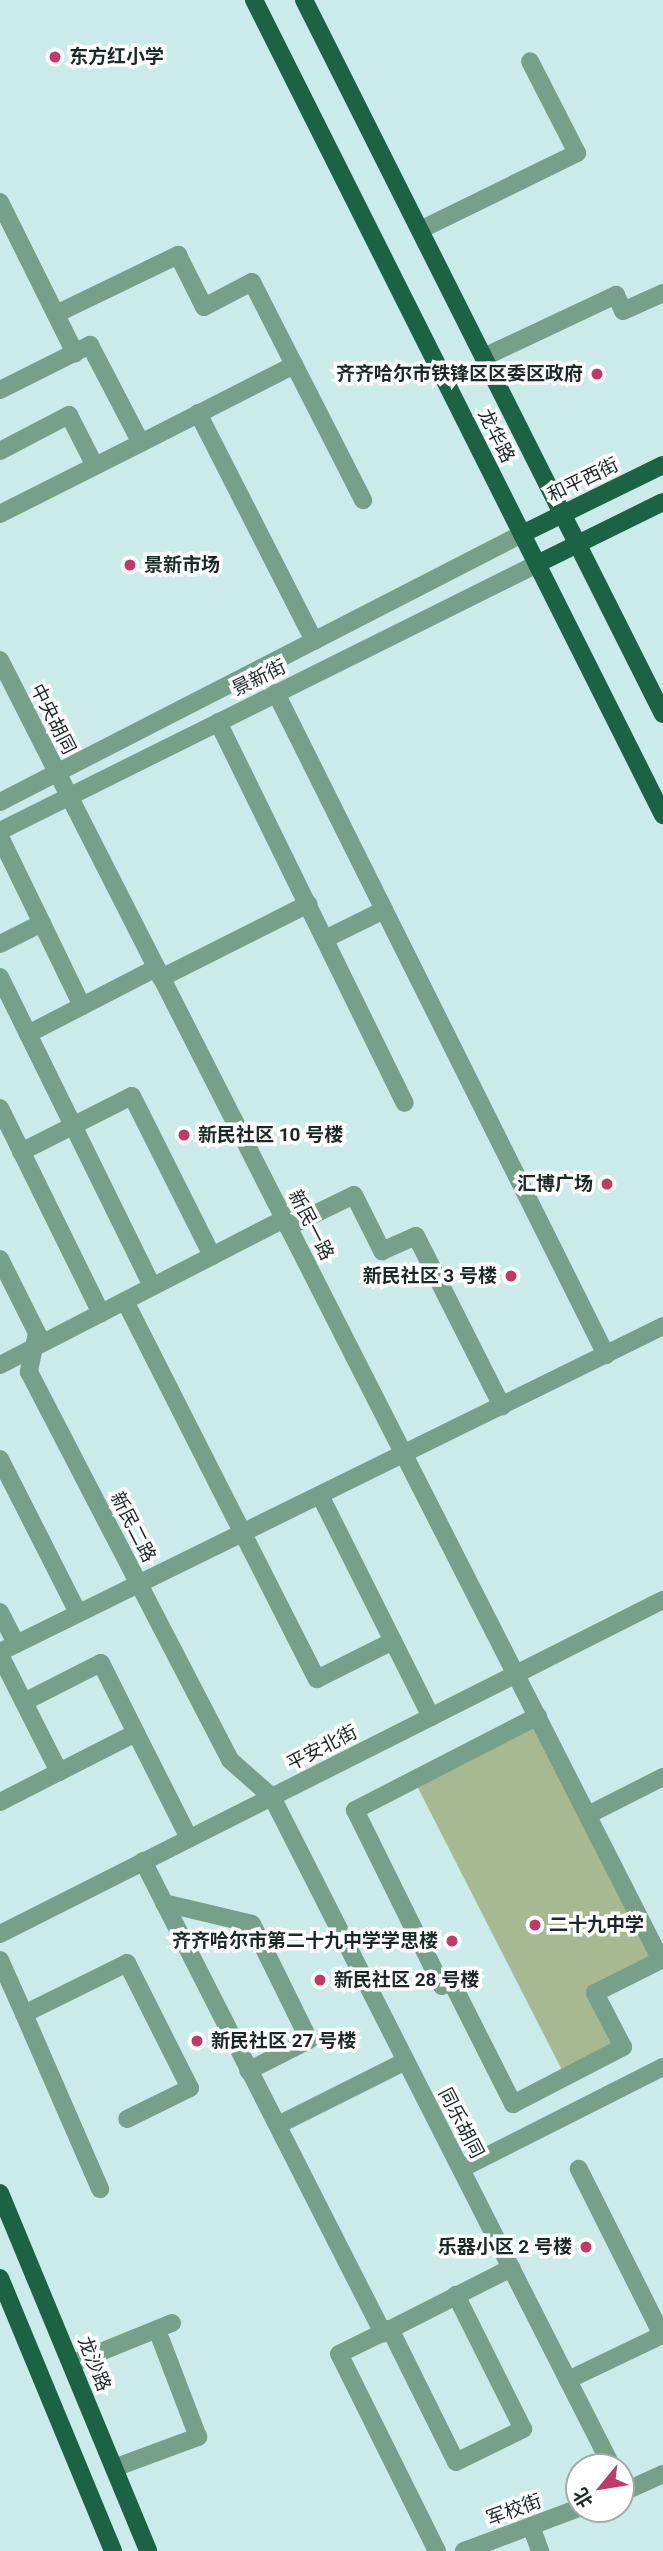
<!DOCTYPE html>
<meta charset="utf-8">
<style>
body{margin:0}
#map{position:relative;width:663px;height:2551px;overflow:hidden;background:#cbebea;font-family:Roboto,"Noto Sans SC",sans-serif}
div>[style]{position:absolute}
[style*='--x']{left:calc(var(--x)*1px);top:calc(var(--y)*1px);width:calc(var(--w)*1px);rotate:calc(var(--a)*1deg)}
.green>*{inset:0;background:#a7b990}
.minor>*{height:18px;margin:-9px;padding:0 9px;transform-origin:9px;border-radius:9px;background:#76a08a}
.major>*{height:18px;margin:-9px;padding:0 9px;transform-origin:9px;border-radius:9px;background:#1c6345}
.dots>*{width:19px;height:19px;translate:-50% -50%;box-sizing:border-box;border:4px solid #fff;border-radius:50%}
span{translate:-50% -50%;white-space:nowrap;text-align:center;line-height:1.15;-webkit-text-stroke:7px #fff;paint-order:stroke}
.poi-label{font-size:19px;color:#1c2828;font-weight:700}
.left{translate:0 -50%;text-align:left}
.right{translate:-100% -50%;text-align:right}
.street-label{font-size:19px;color:#1c2828}
.north{position:absolute;left:565px;top:2453px;width:70px;height:70px;box-sizing:border-box;background:#fff;border:2px solid #a4a9a9;border-radius:50%;rotate:240deg;font-size:19px;font-weight:700;line-height:28px;text-align:center;color:#1c2828}
.north::after{content:'';display:block;margin:auto;width:24px;height:32px;background:#c43869;clip-path:polygon(50% 0,100% 100%,50% 72%,0 100%)}
</style>
<div id="map">
<div class="green">
<i style="clip-path:polygon(536px 1726px,654px 1957px,587px 1992px,615px 2048px,564px 2074px,417px 1786px)"></i>
</div>
<div class="minor">
<i style="--x:0;--y:202;--w:169;--a:63.6"></i>
<i style="--x:420;--y:230;--w:175;--a:-26.1"></i>
<i style="--x:577;--y:153;--w:103;--a:-117.1"></i>
<i style="--x:56;--y:314;--w:136;--a:-25.8"></i>
<i style="--x:178;--y:255;--w:58;--a:63.4"></i>
<i style="--x:204;--y:307;--w:54;--a:-27.5"></i>
<i style="--x:252;--y:282;--w:245;--a:63"></i>
<i style="--x:484;--y:357;--w:146;--a:-25.2"></i>
<i style="--x:616;--y:295;--w:17;--a:66"></i>
<i style="--x:623;--y:311;--w:44;--a:-24.2"></i>
<i style="--x:0;--y:390;--w:101;--a:-26.6"></i>
<i style="--x:90;--y:345;--w:110;--a:62.5"></i>
<i style="--x:141;--y:443;--w:158;--a:153.3"></i>
<i style="--x:198;--y:413;--w:256;--a:63"></i>
<i style="--x:141;--y:443;--w:172;--a:-27"></i>
<i style="--x:0;--y:451;--w:78;--a:-27.6"></i>
<i style="--x:69;--y:415;--w:57;--a:63"></i>
<i style="--x:0;--y:660;--w:1458;--a:63.05"></i>
<i style="--x:276;--y:693;--w:740;--a:63.5"></i>
<i style="--x:218;--y:722;--w:424;--a:63.9"></i>
<i style="--x:0;--y:802;--w:587;--a:-27.18"></i>
<i style="--x:0;--y:831;--w:600;--a:-26.44"></i>
<i style="--x:0;--y:837;--w:188;--a:64.1"></i>
<i style="--x:325;--y:939;--w:66;--a:-26.2"></i>
<i style="--x:0;--y:944;--w:47;--a:-26.6"></i>
<i style="--x:0;--y:977;--w:344;--a:63.8"></i>
<i style="--x:161;--y:978;--w:165;--a:-26.7"></i>
<i style="--x:28;--y:1034;--w:144;--a:-27.3"></i>
<i style="--x:0;--y:1108;--w:229;--a:63.8"></i>
<i style="--x:21;--y:1152;--w:124;--a:-26.8"></i>
<i style="--x:132;--y:1096;--w:179;--a:63.4"></i>
<i style="--x:288;--y:1227;--w:73;--a:-25.9"></i>
<i style="--x:354;--y:1195;--w:63;--a:63.4"></i>
<i style="--x:382;--y:1251;--w:37;--a:-24"></i>
<i style="--x:416;--y:1236;--w:191;--a:63.2"></i>
<i style="--x:0;--y:1259;--w:83;--a:63.4"></i>
<i style="--x:37;--y:1333;--w:40;--a:102"></i>
<i style="--x:29;--y:1372;--w:437;--a:62.6"></i>
<i style="--x:230;--y:1760;--w:56;--a:41.4"></i>
<i style="--x:272;--y:1797;--w:751;--a:63.09"></i>
<i style="--x:125;--y:1301;--w:424;--a:63.1"></i>
<i style="--x:317;--y:1679;--w:85;--a:-26.6"></i>
<i style="--x:393;--y:1641;--w:163;--a:-116.6"></i>
<i style="--x:0;--y:1365;--w:319;--a:-27.2"></i>
<i style="--x:0;--y:1459;--w:173;--a:63.1"></i>
<i style="--x:0;--y:1612;--w:36;--a:63"></i>
<i style="--x:393;--y:1641;--w:85;--a:63.4"></i>
<i style="--x:0;--y:1652;--w:739;--a:-26.18"></i>
<i style="--x:0;--y:1655;--w:131;--a:63.2"></i>
<i style="--x:59;--y:1772;--w:86;--a:-26.9"></i>
<i style="--x:136;--y:1733;--w:118;--a:63.2"></i>
<i style="--x:24;--y:1702;--w:86;--a:-26.9"></i>
<i style="--x:101;--y:1663;--w:78;--a:63.4"></i>
<i style="--x:538;--y:1716;--w:206;--a:152.8"></i>
<i style="--x:355;--y:1810;--w:196;--a:63.7"></i>
<i style="--x:442;--y:1986;--w:10;--a:-29"></i>
<i style="--x:451;--y:1981;--w:138;--a:63.2"></i>
<i style="--x:513;--y:2104;--w:124;--a:-27.4"></i>
<i style="--x:623;--y:2047;--w:61;--a:-117.4"></i>
<i style="--x:595;--y:1993;--w:76;--a:-26.6"></i>
<i style="--x:0;--y:1802;--w:66;--a:-27"></i>
<i style="--x:588;--y:1815;--w:84;--a:-26.9"></i>
<i style="--x:143;--y:1861;--w:530;--a:63.05"></i>
<i style="--x:383;--y:2333;--w:144;--a:-26.9"></i>
<i style="--x:164;--y:1903;--w:90;--a:13.4"></i>
<i style="--x:252;--y:1924;--w:129;--a:63.8"></i>
<i style="--x:309;--y:2040;--w:68;--a:153.1"></i>
<i style="--x:0;--y:1934;--w:742;--a:-26.74"></i>
<i style="--x:0;--y:1960;--w:59;--a:66"></i>
<i style="--x:24;--y:2014;--w:115;--a:-26.3"></i>
<i style="--x:127;--y:1963;--w:140;--a:63.3"></i>
<i style="--x:190;--y:2088;--w:70;--a:153.8"></i>
<i style="--x:24;--y:2014;--w:191;--a:66.5"></i>
<i style="--x:278;--y:2125;--w:143;--a:-26.6"></i>
<i style="--x:461;--y:2169;--w:226;--a:-26.8"></i>
<i style="--x:71;--y:2364;--w:109;--a:-22.1"></i>
<i style="--x:568;--y:2380;--w:104;--a:-25.6"></i>
<i style="--x:662;--y:2335;--w:186;--a:-116.6"></i>
<i style="--x:114;--y:2468;--w:90;--a:-20.3"></i>
<i style="--x:198;--y:2437;--w:104;--a:-110.9"></i>
<i style="--x:621;--y:2493;--w:46;--a:-24.3"></i>
<i style="--x:531;--y:2526;--w:27;--a:70"></i>
<i style="--x:437;--y:2551;--w:220;--a:-116.4"></i>
<i style="--x:339;--y:2354;--w:57;--a:-26.1"></i>
<i style="--x:390;--y:2329;--w:148;--a:63.6"></i>
<i style="--x:456;--y:2462;--w:75;--a:-26.2"></i>
<i style="--x:523;--y:2429;--w:150;--a:-116.6"></i>
<i style="--x:464;--y:2551;--w:123;--a:-20.5"></i>
</div>
<div class="major">
<i style="--x:254;--y:0;--w:912;--a:63.35"></i>
<i style="--x:304;--y:0;--w:799;--a:63.31"></i>
<i style="--x:522;--y:534;--w:157;--a:-26.1"></i>
<i style="--x:537;--y:564;--w:140;--a:-26.2"></i>
<i style="--x:0;--y:2193;--w:387;--a:67.5"></i>
<i style="--x:0;--y:2278;--w:295;--a:67.5"></i>
</div>
<div class="dots">
<i style="left:55px;top:57px;background:#c43869"></i>
<i style="left:597px;top:374px;background:#c43869"></i>
<i style="left:130px;top:565px;background:#c43869"></i>
<i style="left:184px;top:1135px;background:#c43869"></i>
<i style="left:607px;top:1184px;background:#c43869"></i>
<i style="left:511px;top:1276px;background:#c43869"></i>
<i style="left:535px;top:1925px;background:#c43869"></i>
<i style="left:452px;top:1941px;background:#c43869"></i>
<i style="left:320px;top:1980px;background:#c43869"></i>
<i style="left:197px;top:2041px;background:#c43869"></i>
<i style="left:586px;top:2247px;background:#c43869"></i>
</div>
<div class="poi-label">
<span class="left" style="left:69px;top:57px">东方红小学</span>
<span class="right" style="left:583px;top:374px">齐齐哈尔市铁锋区区委区政府</span>
<span class="left" style="left:144px;top:565px">景新市场</span>
<span class="left" style="left:198px;top:1135px">新民社区 10 号楼</span>
<span class="right" style="left:593px;top:1184px">汇博广场</span>
<span class="right" style="left:497px;top:1276px">新民社区 3 号楼</span>
<span class="left" style="left:549px;top:1925px">二十九中学</span>
<span class="right" style="left:438px;top:1941px">齐齐哈尔市第二十九中学学思楼</span>
<span class="left" style="left:334px;top:1980px">新民社区 28 号楼</span>
<span class="left" style="left:211px;top:2041px">新民社区 27 号楼</span>
<span class="right" style="left:572px;top:2247px">乐器小区 2 号楼</span>
</div>
<div class="street-label">
<span style="left:496px;top:436px;rotate:63deg">龙华路</span>
<span style="left:583px;top:480px;rotate:-26deg">和平西街</span>
<span style="left:259px;top:678px;rotate:-26deg">景新街</span>
<span style="left:53px;top:719px;rotate:63deg">中央胡同</span>
<span style="left:311px;top:1225px;rotate:63deg">新民一路</span>
<span style="left:133px;top:1527px;rotate:63deg">新民二路</span>
<span style="left:322px;top:1748px;rotate:-27deg">平安北街</span>
<span style="left:461px;top:2123px;rotate:63deg">同乐胡同</span>
<span style="left:94px;top:2364px;rotate:68deg">龙沙路</span>
<span style="left:514px;top:2510px;rotate:-20deg">军校街</span>
</div>
<div class="north">北</div>
</div>
